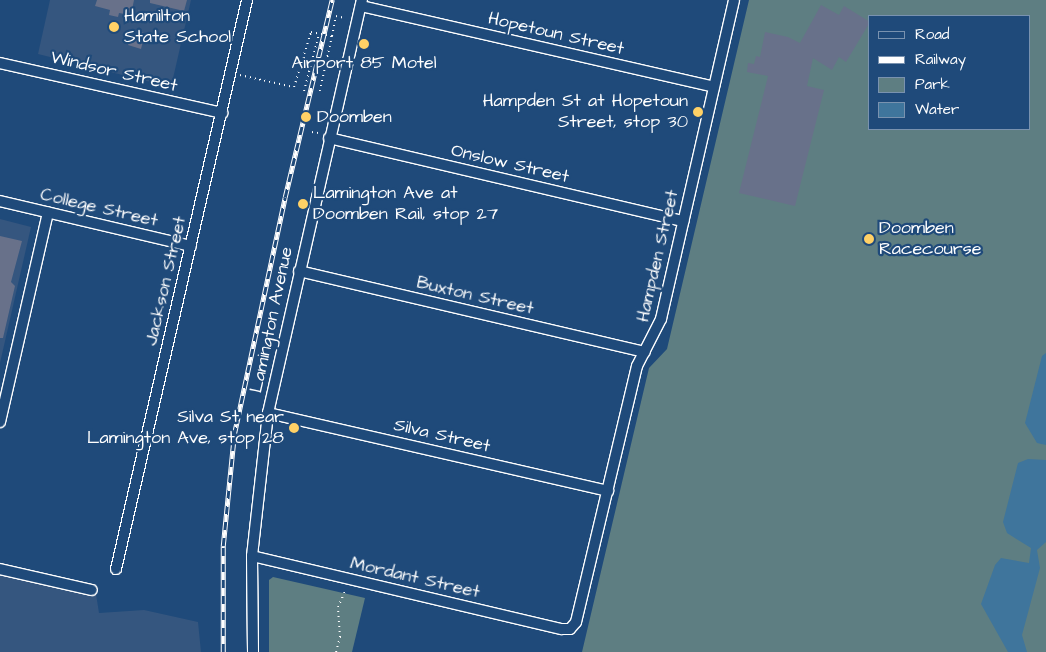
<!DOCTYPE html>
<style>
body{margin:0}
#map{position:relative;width:1046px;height:652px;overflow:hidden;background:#1f4a7a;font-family:"Architects Daughter",sans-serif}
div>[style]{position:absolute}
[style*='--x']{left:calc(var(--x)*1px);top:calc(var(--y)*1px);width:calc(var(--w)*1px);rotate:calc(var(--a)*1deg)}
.built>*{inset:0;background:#35567f}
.green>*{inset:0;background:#5e7e82}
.water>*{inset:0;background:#3f759c}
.building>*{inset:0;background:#68718a}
.path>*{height:2px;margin-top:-1px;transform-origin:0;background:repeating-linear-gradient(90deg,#fff 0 1px,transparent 0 5px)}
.roads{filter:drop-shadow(1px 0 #fff) drop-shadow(-1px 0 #fff) drop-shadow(0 1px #fff) drop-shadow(0 -1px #fff)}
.minor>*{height:10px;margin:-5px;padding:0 5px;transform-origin:5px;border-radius:5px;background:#1f4a7a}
.rail>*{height:4.5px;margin-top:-2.25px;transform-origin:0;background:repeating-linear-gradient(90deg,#1f4a7a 0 8px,#fff 0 16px);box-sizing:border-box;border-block:1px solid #fff}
.path-bridge>*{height:2px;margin-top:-1px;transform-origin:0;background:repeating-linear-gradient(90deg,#fff 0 1px,transparent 0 5px)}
.dots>*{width:14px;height:14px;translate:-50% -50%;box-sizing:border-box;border:2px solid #1f4a7a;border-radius:50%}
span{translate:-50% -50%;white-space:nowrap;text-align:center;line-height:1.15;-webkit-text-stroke:4.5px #1f4a7a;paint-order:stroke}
.poi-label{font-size:18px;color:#fff}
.left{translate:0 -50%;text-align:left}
.right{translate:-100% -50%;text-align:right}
.street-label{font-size:18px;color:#fff}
.legend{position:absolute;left:868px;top:15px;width:162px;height:115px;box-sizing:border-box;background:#1f4a7a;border:1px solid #7992af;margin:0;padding:6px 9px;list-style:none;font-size:15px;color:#fff}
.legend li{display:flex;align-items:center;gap:10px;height:25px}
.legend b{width:25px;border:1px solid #7992af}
</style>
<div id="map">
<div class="built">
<i style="clip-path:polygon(50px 0,191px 0,171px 87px,38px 54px)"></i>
<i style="clip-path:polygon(0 219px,31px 227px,0 363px)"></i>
<i style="clip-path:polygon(0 573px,96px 594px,99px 613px,144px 610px,198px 622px,201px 652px,0 652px)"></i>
</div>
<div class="green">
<i style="clip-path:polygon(evenodd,749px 0,1046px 0,1046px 652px,582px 652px,649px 368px,667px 349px,749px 0,870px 16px,1030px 16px,1030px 129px,870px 129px,870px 16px)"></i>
<i style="clip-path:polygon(273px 577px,365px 598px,352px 652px,269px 652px,269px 580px)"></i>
</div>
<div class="water">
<i style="clip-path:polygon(1046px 353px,1046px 445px,1037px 443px,1025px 423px,1042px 356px)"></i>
<i style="clip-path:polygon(1028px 459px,1046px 460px,1046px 542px,1037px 550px,1040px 568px,1022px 635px,1027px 652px,1008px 652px,981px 604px,995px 565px,1001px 558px,1029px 563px,1031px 548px,1007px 533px,1003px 522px,1018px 463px)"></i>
</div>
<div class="building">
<i style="clip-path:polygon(97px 0,134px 0,131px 15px,119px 13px,118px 17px,109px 15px,110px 10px,95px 6px)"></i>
<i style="clip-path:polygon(150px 0,187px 0,184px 11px,150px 3px)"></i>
<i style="clip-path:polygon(821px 5px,839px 15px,844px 6px,870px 22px,846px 62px,839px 57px,832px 70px,813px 58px,807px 86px,824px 90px,795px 206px,739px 193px,768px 76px,747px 72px,748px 63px,754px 64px,756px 56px,760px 57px,765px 32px,788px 37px,800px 43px)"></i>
<i style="clip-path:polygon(132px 29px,145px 33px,141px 49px,128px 45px)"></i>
<i style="clip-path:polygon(0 236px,22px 241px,11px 282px,15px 286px,3px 338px,0 338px)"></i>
</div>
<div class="path">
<i style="--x:332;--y:36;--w:20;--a:-79"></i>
<i style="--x:336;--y:16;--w:9;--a:13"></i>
<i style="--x:240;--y:75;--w:50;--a:12.7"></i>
<i style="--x:304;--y:91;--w:59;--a:-75.3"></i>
<i style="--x:312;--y:132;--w:6;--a:9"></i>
<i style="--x:336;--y:652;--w:16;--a:-75"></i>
<i style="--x:340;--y:637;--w:30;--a:-94"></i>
<i style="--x:338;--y:607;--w:17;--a:-66"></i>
</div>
<div class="roads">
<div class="minor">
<i style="--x:361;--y:6;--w:362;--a:12.9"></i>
<i style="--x:0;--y:63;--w:228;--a:12.7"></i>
<i style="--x:329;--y:138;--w:364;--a:13.2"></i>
<i style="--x:0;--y:201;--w:196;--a:13.3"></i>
<i style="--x:299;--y:271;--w:355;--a:13.2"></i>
<i style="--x:268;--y:413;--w:349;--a:12.9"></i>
<i style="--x:0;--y:422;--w:215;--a:-77.1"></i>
<i style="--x:252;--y:556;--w:318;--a:13.3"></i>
<i style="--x:562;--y:629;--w:8;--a:0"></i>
<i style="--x:570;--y:629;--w:9;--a:-49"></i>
<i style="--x:576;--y:622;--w:263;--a:-76.6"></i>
<i style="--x:637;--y:366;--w:53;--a:-62.9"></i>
<i style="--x:661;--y:319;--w:327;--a:-77.1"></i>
<i style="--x:0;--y:569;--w:94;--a:12.9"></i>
<i style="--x:116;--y:569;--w:584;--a:-77.03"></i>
<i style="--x:253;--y:652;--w:96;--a:-90.6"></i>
<i style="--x:252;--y:556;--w:144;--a:-83.6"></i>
<i style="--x:268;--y:413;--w:424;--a:-77.2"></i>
</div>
</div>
<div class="rail">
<i style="--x:223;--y:652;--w:106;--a:-90"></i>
<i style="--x:223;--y:546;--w:112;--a:-84.3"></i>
<i style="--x:234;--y:435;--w:243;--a:-77.9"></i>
<i style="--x:285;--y:197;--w:203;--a:-76.6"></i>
</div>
<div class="path-bridge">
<i style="--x:289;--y:86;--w:5;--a:11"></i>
<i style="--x:294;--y:87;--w:58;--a:-72.8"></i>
<i style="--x:311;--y:32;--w:21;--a:11"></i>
<i style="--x:332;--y:36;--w:59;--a:102.6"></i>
</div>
<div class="dots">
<i style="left:114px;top:27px;background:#ffd166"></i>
<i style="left:364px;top:44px;background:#ffd166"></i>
<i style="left:698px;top:112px;background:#ffd166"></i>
<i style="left:306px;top:117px;background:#ffd166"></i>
<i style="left:303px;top:204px;background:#ffd166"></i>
<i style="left:869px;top:239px;background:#ffd166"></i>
<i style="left:294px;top:428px;background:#ffd166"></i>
</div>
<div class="poi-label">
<span class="left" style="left:124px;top:27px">Hamilton<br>State School</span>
<span style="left:364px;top:63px">Airport 85 Motel</span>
<span class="right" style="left:688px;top:112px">Hampden St at Hopetoun<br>Street, stop 30</span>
<span class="left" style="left:317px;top:117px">Doomben</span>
<span class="left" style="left:313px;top:204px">Lamington Ave at<br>Doomben Rail, stop 27</span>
<span class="left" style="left:879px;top:239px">Doomben<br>Racecourse</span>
<span class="right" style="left:284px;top:428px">Silva St near<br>Lamington Ave, stop 28</span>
</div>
<div class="street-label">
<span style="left:556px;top:34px;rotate:13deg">Hopetoun Street</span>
<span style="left:114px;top:72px;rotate:13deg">Windsor Street</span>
<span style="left:510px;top:164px;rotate:13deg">Onslow Street</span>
<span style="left:99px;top:208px;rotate:13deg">College Street</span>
<span style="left:658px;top:256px;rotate:-77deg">Hampden Street</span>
<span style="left:166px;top:281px;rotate:-77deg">Jackson Street</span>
<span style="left:475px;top:296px;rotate:13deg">Buxton Street</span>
<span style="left:272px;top:320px;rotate:-78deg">Lamington Avenue</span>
<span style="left:442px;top:436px;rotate:13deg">Silva Street</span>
<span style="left:415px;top:578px;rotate:13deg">Mordant Street</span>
</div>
<ul class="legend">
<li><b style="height:6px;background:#1f4a7a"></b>Road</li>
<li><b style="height:6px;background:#fff"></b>Railway</li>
<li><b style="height:14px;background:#5e7e82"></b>Park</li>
<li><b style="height:14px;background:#3f759c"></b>Water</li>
</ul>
</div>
